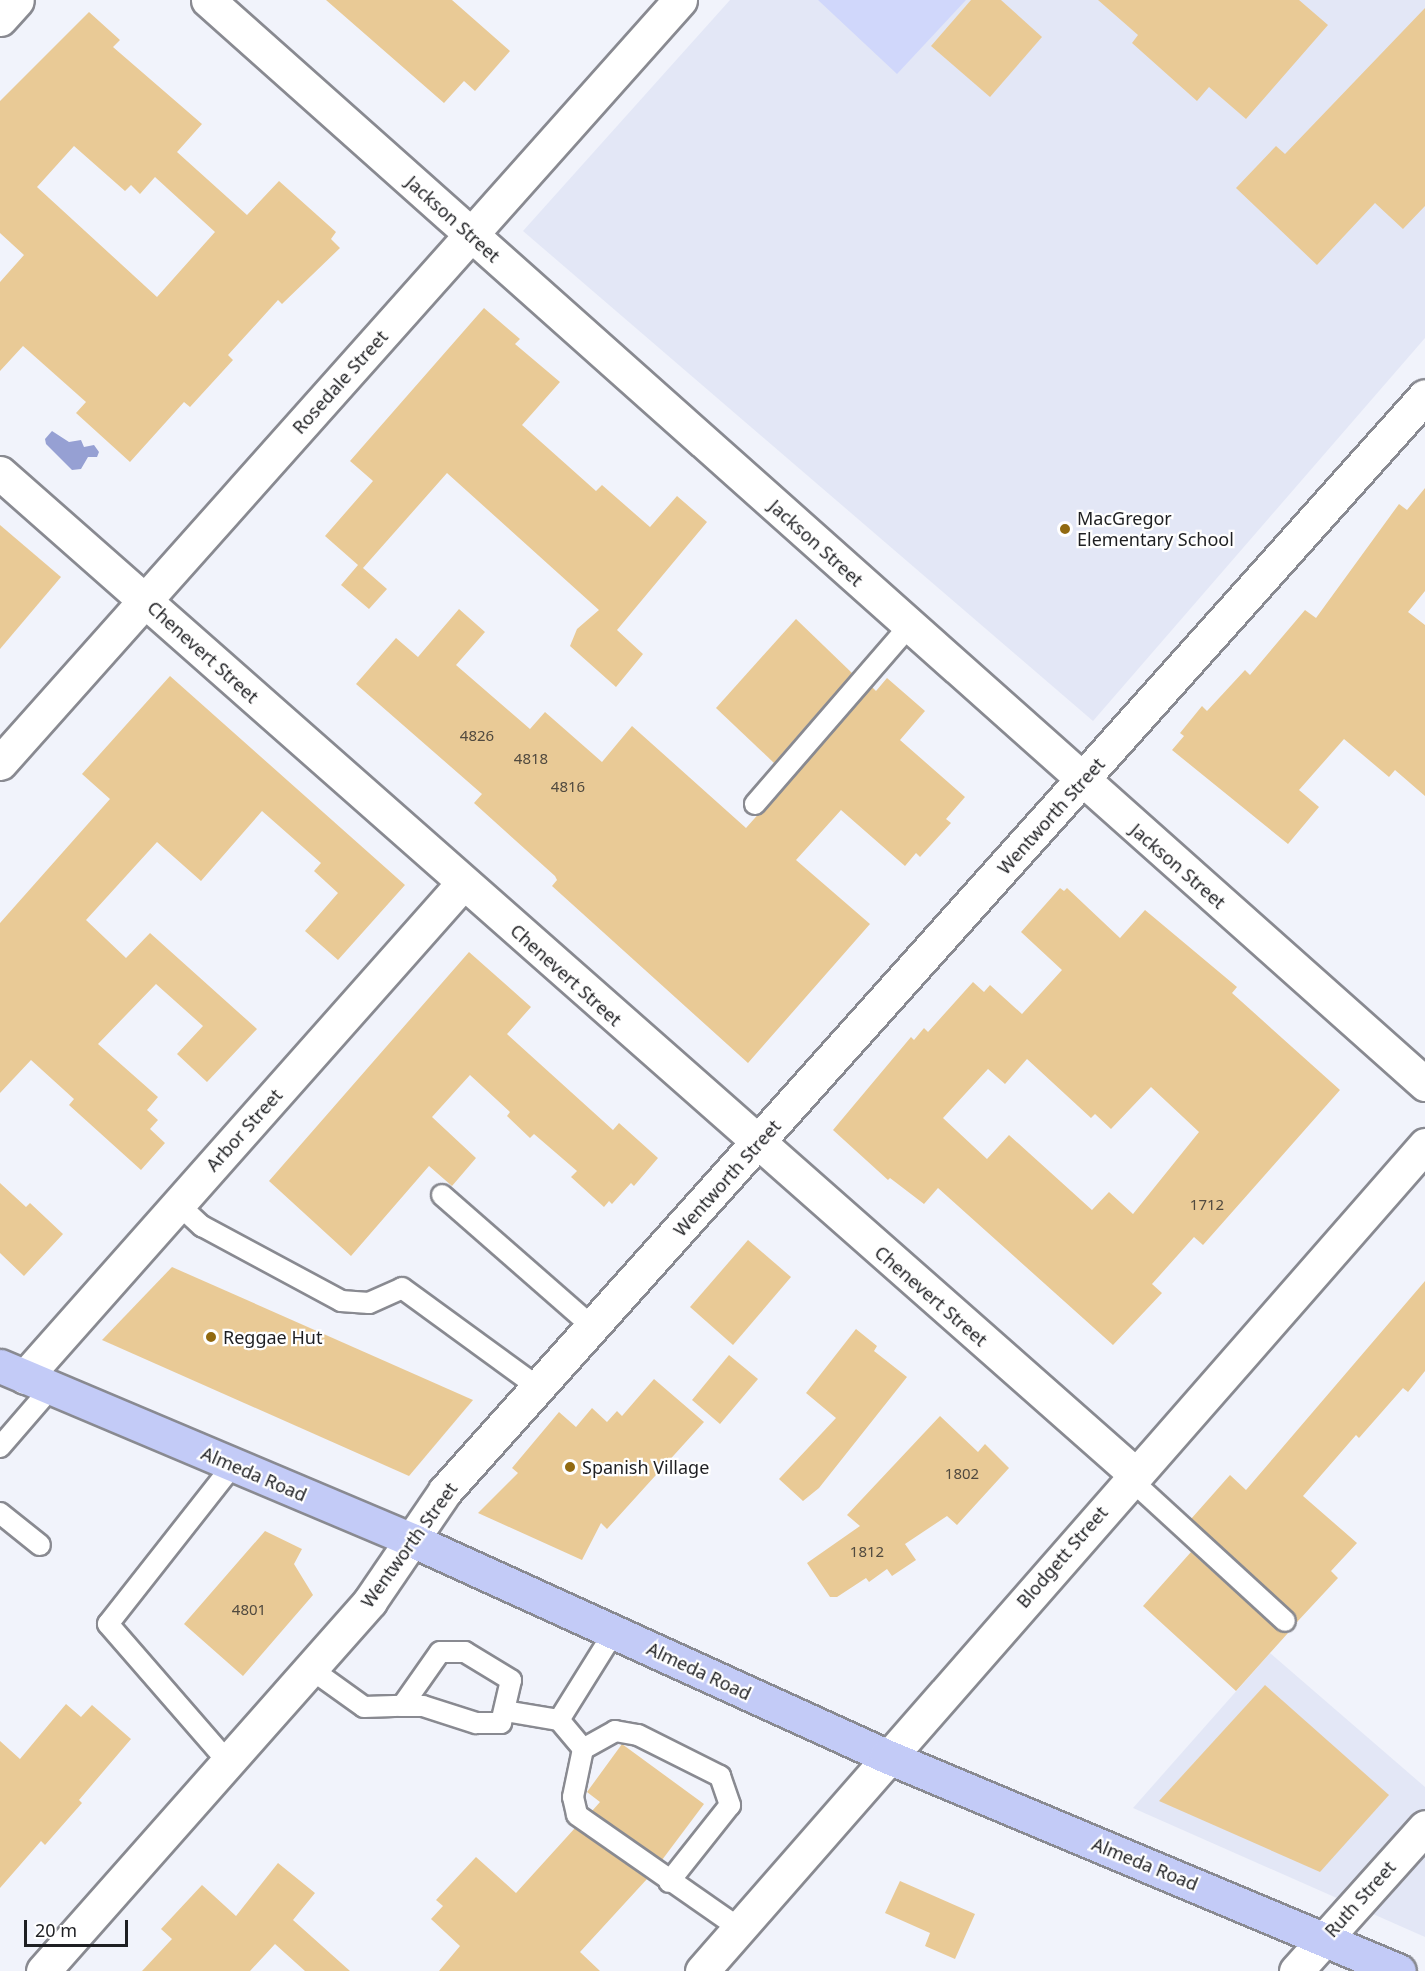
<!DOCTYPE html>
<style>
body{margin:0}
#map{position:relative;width:1425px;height:1971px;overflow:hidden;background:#f1f3fb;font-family:"Noto Sans",sans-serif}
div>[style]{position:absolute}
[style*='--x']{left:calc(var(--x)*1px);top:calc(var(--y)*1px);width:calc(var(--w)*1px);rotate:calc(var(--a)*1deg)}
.built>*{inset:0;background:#e3e7f6}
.green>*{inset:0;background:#d0d7fb}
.water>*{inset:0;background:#96a0d3}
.building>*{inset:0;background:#e9ca96}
.roads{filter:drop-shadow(2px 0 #898a91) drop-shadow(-2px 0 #898a91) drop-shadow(0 2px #898a91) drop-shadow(0 -2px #898a91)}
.lane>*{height:20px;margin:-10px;padding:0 10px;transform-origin:10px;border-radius:10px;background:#fff}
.street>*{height:33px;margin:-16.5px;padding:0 16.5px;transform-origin:16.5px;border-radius:16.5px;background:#fff}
.secondary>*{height:33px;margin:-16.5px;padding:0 16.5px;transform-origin:16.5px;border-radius:16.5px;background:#fff}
.primary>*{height:33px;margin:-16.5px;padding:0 16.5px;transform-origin:16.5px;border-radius:16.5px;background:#c3cbf7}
.dots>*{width:16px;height:16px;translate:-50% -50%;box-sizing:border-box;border:3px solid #fff;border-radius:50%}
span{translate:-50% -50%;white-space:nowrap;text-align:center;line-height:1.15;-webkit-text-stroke:4.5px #fff;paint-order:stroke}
.number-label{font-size:15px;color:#514a3f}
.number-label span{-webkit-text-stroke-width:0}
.street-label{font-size:18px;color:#1e1f22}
.poi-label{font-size:18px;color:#1e1f22}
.left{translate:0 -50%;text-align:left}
.scale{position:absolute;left:24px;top:1920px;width:104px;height:27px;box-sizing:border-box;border:3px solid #1e1f22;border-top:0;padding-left:8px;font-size:18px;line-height:21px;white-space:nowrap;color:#1e1f22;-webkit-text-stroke:4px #fff;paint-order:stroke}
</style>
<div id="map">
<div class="built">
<i style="clip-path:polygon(730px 0,1425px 0,1425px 338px,1093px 721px,523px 231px)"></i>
<i style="clip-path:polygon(1270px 1653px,1425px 1787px,1425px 1937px,1133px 1808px)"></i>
</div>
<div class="green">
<i style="clip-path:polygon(818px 0,966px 0,897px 74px)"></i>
</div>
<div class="water">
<i style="clip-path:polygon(52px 431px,69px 442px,81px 440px,84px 447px,94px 445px,99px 452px,97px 457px,88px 457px,81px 469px,72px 470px,46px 444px,45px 439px)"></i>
</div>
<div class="building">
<i style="clip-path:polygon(326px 0,452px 0,510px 51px,475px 91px,464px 81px,444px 103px)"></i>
<i style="clip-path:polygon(971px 0,1001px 0,1042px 37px,990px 97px,931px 46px)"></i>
<i style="clip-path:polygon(1098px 0,1299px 0,1328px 25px,1246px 119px,1209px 87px,1197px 101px,1132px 43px,1138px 35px)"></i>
<i style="clip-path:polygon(1425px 8px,1425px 206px,1403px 229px,1375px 203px,1317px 265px,1236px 188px,1276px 146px,1285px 154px)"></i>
<i style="clip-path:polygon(evenodd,89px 12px,120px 40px,113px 47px,202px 124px,177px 152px,247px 215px,279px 181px,336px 232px,331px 239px,340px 248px,282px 304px,278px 300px,228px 355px,233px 360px,190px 407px,184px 402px,130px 462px,76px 413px,86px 402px,23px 346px,0 371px,0 282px,24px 255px,0 233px,0 101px,89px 12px,74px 146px,125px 191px,131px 185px,140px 194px,155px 177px,215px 232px,157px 297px,37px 187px,74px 146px)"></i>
<i style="clip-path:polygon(484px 308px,520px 339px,515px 344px,560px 382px,522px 425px,596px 491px,602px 485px,650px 527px,677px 496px,707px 522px,617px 630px,643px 654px,616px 687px,570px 646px,577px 629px,599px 610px,447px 473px,363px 568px,387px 589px,369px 609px,341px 585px,358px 565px,325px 536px,373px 481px,350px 461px)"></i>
<i style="clip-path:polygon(1425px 488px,1425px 591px,1408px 612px,1425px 625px,1425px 796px,1395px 770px,1389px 777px,1344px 739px,1299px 790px,1319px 807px,1288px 844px,1172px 750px,1184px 736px,1180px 733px,1202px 706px,1207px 711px,1245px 670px,1250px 675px,1305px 610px,1316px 618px,1399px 504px,1407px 510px)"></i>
<i style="clip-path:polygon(0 525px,61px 577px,0 649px)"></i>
<i style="clip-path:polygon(459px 609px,485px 632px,456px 665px,530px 729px,545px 712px,602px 762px,632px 726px,746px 828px,872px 687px,876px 691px,887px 678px,925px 711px,900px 740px,965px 797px,946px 819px,951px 823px,920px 857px,916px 853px,905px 866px,841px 810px,796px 860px,870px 924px,748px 1063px,552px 886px,557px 880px,555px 876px,474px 803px,482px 794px,356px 684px,396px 638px,418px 657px)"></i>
<i style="clip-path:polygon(796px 619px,852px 673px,774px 763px,716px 708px)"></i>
<i style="clip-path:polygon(170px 676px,405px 885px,338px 960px,305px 931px,338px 893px,314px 871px,321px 863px,262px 811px,201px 881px,157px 842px,86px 920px,126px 958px,150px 933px,257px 1029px,207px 1082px,177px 1054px,203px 1026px,156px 984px,98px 1044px,158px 1097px,147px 1110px,158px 1120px,150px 1129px,165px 1143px,141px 1170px,69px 1105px,74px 1099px,31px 1060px,0 1093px,0 923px,110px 799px,82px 774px)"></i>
<i style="clip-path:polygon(evenodd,1060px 888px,1064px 891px,1067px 888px,1120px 938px,1145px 910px,1237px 987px,1232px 993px,1340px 1090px,1203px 1245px,1194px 1237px,1152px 1284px,1162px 1293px,1113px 1345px,938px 1188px,924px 1204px,890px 1178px,888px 1180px,833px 1130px,911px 1037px,914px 1040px,924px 1028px,928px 1032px,973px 982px,984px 992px,990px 985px,1022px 1014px,1062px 970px,1021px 932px,1060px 888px,1027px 1059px,1091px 1118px,1095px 1114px,1111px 1129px,1151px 1087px,1199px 1132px,1133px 1214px,1109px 1192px,1092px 1210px,1009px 1135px,987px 1159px,943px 1118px,988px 1069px,1005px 1084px,1027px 1059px)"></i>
<i style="clip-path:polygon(469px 952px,531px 1007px,507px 1034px,613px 1130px,619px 1123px,658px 1158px,634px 1186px,631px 1183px,612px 1204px,609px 1201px,604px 1207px,571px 1177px,577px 1171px,534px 1134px,530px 1138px,507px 1116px,510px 1112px,470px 1075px,432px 1117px,476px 1158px,452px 1186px,429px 1166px,351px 1256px,269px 1181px)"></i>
<i style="clip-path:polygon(0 1183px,26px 1207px,30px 1203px,63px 1234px,24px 1276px,0 1253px)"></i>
<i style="clip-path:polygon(748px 1240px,791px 1277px,733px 1345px,690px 1307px)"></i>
<i style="clip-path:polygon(172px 1267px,473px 1400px,409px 1476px,102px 1340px)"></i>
<i style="clip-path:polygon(1425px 1281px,1425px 1371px,1408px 1392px,1403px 1388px,1359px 1438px,1356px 1435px,1303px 1496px,1357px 1543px,1331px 1571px,1338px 1578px,1297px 1622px,1293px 1612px,1191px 1519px,1230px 1475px,1246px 1490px)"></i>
<i style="clip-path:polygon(856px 1329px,877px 1346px,874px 1351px,907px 1377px,819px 1488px,803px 1501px,779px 1479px,836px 1418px,806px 1393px)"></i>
<i style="clip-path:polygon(729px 1355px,758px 1379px,720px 1424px,692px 1400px)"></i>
<i style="clip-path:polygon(654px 1379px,704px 1422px,607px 1529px,601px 1523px,582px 1560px,478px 1513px,518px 1473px,512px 1468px,559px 1412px,576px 1427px,592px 1408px,607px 1422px,617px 1411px,622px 1416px)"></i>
<i style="clip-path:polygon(940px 1416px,978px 1452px,985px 1444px,1009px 1468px,957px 1525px,947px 1516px,905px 1544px,916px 1560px,892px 1576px,887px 1569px,869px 1582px,866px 1578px,837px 1597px,830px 1597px,807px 1563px,860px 1526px,847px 1515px)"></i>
<i style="clip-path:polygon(265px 1531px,302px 1549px,294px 1564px,313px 1595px,243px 1676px,184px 1624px)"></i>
<i style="clip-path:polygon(1191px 1552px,1277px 1630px,1288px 1633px,1236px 1691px,1143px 1606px)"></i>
<i style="clip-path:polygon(1265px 1685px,1389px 1795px,1320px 1872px,1159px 1801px)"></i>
<i style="clip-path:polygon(66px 1704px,81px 1717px,92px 1705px,131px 1739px,79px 1800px,82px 1803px,45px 1845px,41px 1841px,0 1888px,0 1741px,20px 1759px)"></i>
<i style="clip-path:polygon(622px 1744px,704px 1804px,662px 1860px,592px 1811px,600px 1802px,587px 1792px)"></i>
<i style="clip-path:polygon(575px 1828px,647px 1879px,580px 1952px,600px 1971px,439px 1971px,460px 1946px,431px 1919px,443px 1906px,436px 1900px,476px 1857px,516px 1893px)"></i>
<i style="clip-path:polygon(278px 1863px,315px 1893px,293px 1920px,350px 1971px,305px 1971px,275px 1944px,250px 1971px,142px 1971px,172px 1939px,161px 1929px,202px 1885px,236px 1916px)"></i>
<i style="clip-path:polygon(900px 1881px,975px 1914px,955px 1959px,925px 1946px,930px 1933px,885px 1913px)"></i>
</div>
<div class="roads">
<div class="lane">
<i style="--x:755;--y:804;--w:235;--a:-49.1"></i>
<i style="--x:442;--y:1195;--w:201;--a:41.2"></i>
<i style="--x:178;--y:1204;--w:33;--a:43"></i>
<i style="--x:202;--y:1226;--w:158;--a:28.3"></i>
<i style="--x:341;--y:1301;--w:28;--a:4"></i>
<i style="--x:369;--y:1303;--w:36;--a:-24"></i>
<i style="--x:402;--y:1288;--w:168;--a:36.1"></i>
<i style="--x:0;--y:1447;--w:78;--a:-49.2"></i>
<i style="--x:1130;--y:1479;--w:210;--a:42.5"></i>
<i style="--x:0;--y:1513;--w:51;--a:38.7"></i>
<i style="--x:614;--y:1632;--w:104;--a:122"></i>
<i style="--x:559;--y:1720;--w:38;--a:50"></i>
<i style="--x:583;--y:1749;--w:49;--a:101.8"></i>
<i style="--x:573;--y:1797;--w:18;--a:77"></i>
<i style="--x:577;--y:1815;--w:198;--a:34.9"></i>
<i style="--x:311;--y:1669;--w:65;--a:35.6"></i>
<i style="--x:364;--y:1707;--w:38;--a:-2"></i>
<i style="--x:402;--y:1706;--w:21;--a:0"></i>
<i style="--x:423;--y:1706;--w:56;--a:17.8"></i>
<i style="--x:476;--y:1723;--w:25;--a:0"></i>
<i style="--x:501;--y:1723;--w:44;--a:-76.9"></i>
<i style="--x:511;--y:1680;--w:54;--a:-148.7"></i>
<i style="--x:465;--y:1652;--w:25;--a:180"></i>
<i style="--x:440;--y:1652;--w:66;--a:125.1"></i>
<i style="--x:505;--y:1711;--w:55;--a:9.5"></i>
<i style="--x:583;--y:1749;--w:37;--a:-29"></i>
<i style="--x:615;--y:1731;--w:23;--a:10"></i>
<i style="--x:638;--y:1735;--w:92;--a:26.6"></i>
<i style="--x:720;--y:1776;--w:31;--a:71"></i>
<i style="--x:730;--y:1805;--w:98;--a:128.4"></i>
<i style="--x:228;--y:1762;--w:183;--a:-131"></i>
<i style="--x:108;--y:1624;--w:202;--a:-51.8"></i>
</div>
<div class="street">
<i style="--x:208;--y:0;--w:1630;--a:41.69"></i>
<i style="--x:0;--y:473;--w:1513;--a:41.41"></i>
<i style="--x:25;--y:1377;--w:660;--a:-48.44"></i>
<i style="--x:43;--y:1971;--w:494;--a:-48.5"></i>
<i style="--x:370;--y:1601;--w:133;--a:-55.7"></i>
<i style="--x:445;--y:1491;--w:1469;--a:-48.17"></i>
<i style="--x:1296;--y:1971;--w:193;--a:-48.1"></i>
</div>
<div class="secondary">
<i style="--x:0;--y:19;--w:25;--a:-48"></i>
<i style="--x:0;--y:763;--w:1022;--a:-48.29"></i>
<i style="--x:702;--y:1971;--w:1098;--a:-48.8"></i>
</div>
<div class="primary">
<i style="--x:0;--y:1366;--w:449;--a:22.9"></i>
<i style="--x:414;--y:1541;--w:519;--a:24.49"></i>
<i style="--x:886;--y:1756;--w:556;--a:22.74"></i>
</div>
</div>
<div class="dots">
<i style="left:1065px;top:529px;background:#916910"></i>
<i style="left:211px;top:1337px;background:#916910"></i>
<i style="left:570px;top:1467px;background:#916910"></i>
</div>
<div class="number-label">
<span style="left:477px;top:736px">4826</span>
<span style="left:531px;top:759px">4818</span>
<span style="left:568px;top:787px">4816</span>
<span style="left:1207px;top:1205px">1712</span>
<span style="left:962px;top:1474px">1802</span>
<span style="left:867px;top:1552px">1812</span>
<span style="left:249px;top:1610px">4801</span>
</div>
<div class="street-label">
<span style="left:453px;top:219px;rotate:42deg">Jackson Street</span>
<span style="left:340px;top:382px;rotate:-48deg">Rosedale Street</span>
<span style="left:816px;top:543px;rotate:42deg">Jackson Street</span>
<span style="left:203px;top:652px;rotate:42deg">Chenevert Street</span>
<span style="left:1051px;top:816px;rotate:-48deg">Wentworth Street</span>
<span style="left:1178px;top:866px;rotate:41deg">Jackson Street</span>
<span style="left:566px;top:975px;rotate:42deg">Chenevert Street</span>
<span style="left:244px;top:1130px;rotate:-48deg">Arbor Street</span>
<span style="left:727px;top:1178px;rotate:-48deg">Wentworth Street</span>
<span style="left:931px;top:1296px;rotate:41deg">Chenevert Street</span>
<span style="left:254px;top:1474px;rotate:23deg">Almeda Road</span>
<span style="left:409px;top:1545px;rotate:-54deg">Wentworth Street</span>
<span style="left:1062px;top:1557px;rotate:-49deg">Blodgett Street</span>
<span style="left:699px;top:1671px;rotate:25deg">Almeda Road</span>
<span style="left:1145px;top:1864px;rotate:22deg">Almeda Road</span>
<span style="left:1360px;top:1899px;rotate:-48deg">Ruth Street</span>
</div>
<div class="poi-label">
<span class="left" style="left:1077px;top:529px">MacGregor<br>Elementary School</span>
<span class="left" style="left:223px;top:1337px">Reggae Hut</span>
<span class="left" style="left:582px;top:1467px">Spanish Village</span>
</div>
<div class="scale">20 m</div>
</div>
